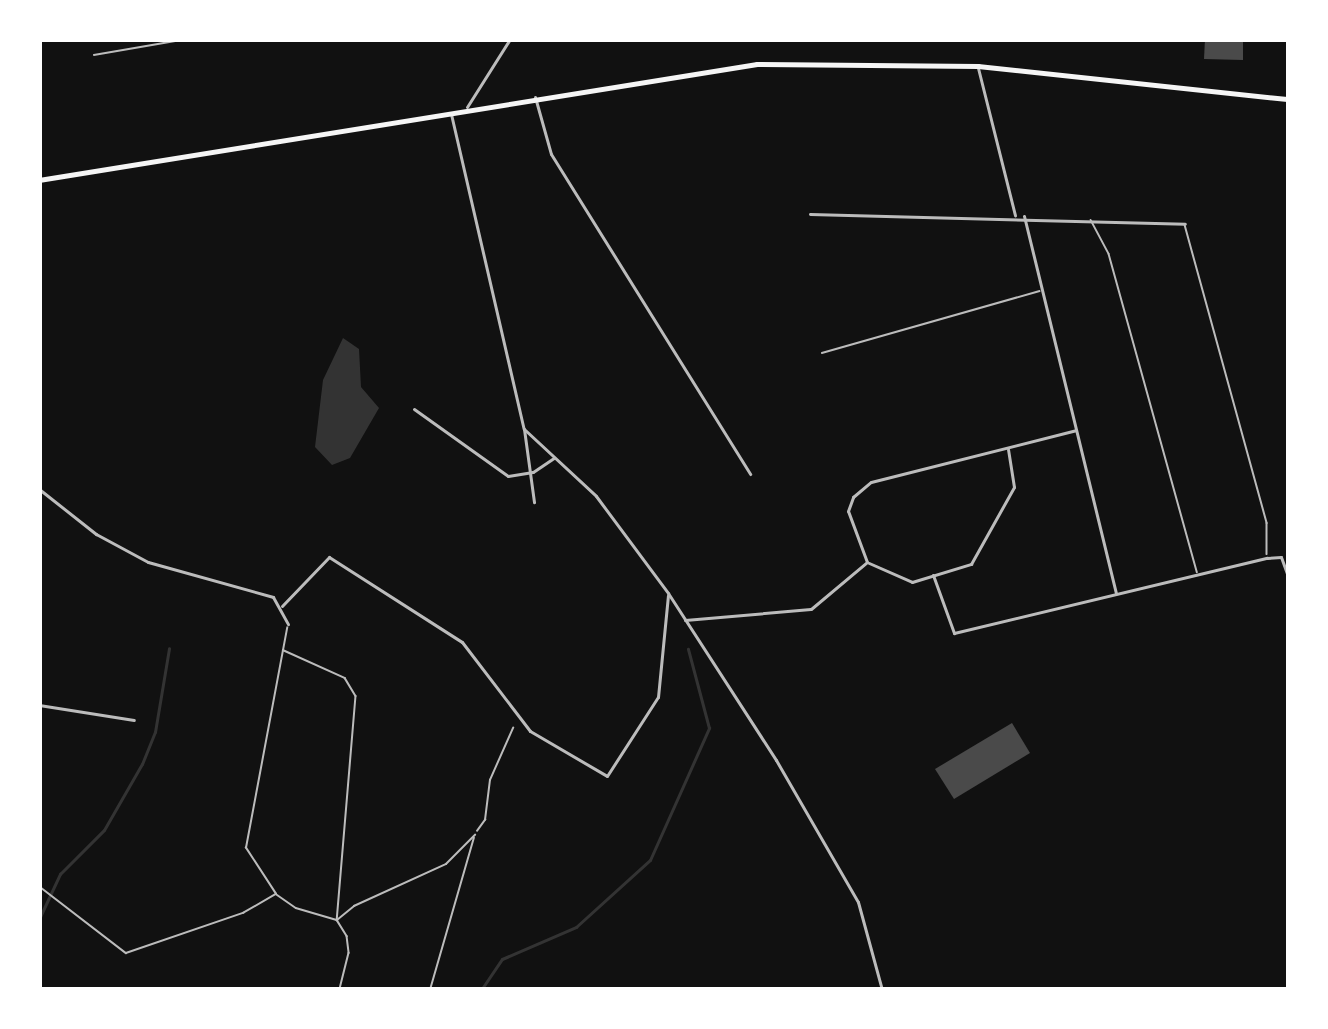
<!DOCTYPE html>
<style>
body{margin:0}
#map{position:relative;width:1328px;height:1029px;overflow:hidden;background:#111;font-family:Literata,serif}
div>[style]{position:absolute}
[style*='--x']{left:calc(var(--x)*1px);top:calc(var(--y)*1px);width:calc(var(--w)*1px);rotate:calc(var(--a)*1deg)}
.water>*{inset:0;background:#333}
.stream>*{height:3px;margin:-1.5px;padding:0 1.5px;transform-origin:1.5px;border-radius:1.5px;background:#333}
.building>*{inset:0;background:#4a4a4a}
.service>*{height:1.5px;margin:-0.75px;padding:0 0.75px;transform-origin:0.75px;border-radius:0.75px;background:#bcbcbc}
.minor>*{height:3px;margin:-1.5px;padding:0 1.5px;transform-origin:1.5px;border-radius:1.5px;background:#bcbcbc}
.secondary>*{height:4.5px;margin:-2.25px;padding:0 2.25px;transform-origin:2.25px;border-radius:2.25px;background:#f5f5f5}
span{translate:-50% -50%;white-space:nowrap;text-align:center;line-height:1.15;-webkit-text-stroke:10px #fff;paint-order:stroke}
.frame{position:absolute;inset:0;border:42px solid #fff;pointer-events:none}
</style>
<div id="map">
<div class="water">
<i style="clip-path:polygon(343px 338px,359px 349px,361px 387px,379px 408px,350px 458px,332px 465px,315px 447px,323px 380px)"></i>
</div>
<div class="stream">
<i style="--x:39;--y:919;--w:50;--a:-65"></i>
<i style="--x:60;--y:874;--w:62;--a:-45"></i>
<i style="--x:104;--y:830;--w:76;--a:-60.1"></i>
<i style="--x:142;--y:764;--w:35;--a:-68"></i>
<i style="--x:155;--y:732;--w:85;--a:-80.5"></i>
<i style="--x:481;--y:990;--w:37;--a:-56"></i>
<i style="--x:502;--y:959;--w:81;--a:-23.4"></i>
<i style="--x:576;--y:927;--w:100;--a:-42.2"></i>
<i style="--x:650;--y:860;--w:145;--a:-65.9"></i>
<i style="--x:709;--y:728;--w:82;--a:-104.9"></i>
</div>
<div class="building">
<i style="clip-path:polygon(1205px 39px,1243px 39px,1243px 60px,1204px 59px)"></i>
<i style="clip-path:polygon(1012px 723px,1030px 753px,954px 799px,935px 769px)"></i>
</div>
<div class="service">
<i style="--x:94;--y:55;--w:94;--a:-9.8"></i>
<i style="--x:1091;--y:220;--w:38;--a:62"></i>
<i style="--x:1109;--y:254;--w:330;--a:74.5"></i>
<i style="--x:1185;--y:225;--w:309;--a:74.6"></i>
<i style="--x:1267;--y:523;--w:31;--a:90"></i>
<i style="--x:822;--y:353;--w:226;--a:-15.9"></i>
<i style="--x:283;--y:650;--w:68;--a:24.3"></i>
<i style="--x:345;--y:678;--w:21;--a:59"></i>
<i style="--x:356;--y:696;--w:225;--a:94.8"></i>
<i style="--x:337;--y:920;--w:19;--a:58"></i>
<i style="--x:347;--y:936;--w:17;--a:83"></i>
<i style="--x:349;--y:953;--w:38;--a:104"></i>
<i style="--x:477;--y:831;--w:14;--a:-54"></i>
<i style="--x:485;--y:820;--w:40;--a:-82.9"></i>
<i style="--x:490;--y:780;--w:57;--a:-66.1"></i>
<i style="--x:39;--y:886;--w:110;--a:37.6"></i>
<i style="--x:126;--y:953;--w:124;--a:-18.9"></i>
<i style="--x:243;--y:913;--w:38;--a:-30"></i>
<i style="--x:276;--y:894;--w:24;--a:35"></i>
<i style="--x:296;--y:908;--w:43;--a:16.3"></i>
<i style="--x:337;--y:920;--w:22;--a:-39"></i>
<i style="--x:354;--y:906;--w:101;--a:-24.5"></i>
<i style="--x:446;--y:864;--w:41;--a:-45"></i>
<i style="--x:276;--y:894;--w:55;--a:-123.1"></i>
<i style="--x:246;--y:848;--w:224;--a:-79.4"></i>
<i style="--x:430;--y:990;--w:158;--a:-73.9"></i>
</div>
<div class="minor">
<i style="--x:978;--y:68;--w:152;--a:75.9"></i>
<i style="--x:535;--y:97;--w:59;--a:74.3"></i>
<i style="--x:551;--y:154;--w:377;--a:58.1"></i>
<i style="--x:467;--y:107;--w:80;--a:-57.7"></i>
<i style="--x:451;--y:114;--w:323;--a:77"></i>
<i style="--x:524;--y:429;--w:98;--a:42.9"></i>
<i style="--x:596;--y:496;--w:121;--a:53.4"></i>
<i style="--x:668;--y:593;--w:199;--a:57.1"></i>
<i style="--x:776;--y:760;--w:164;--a:60"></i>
<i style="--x:858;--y:902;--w:91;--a:74.7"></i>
<i style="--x:810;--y:214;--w:375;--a:1.5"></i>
<i style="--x:1024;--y:216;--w:388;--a:76.3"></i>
<i style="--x:414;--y:409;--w:115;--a:35.5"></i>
<i style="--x:508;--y:476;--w:25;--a:-9"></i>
<i style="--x:533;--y:472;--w:25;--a:-34"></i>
<i style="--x:524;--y:429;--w:74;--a:82.2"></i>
<i style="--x:39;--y:489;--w:73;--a:38.3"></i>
<i style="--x:96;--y:534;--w:59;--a:28.3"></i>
<i style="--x:148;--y:562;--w:130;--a:15.6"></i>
<i style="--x:273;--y:597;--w:31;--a:61"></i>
<i style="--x:867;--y:562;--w:54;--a:-110.4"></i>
<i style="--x:848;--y:511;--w:15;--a:-70"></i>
<i style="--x:853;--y:497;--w:23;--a:-40"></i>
<i style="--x:871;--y:482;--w:211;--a:-14.2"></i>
<i style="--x:869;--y:563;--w:47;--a:23.8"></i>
<i style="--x:912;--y:582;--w:62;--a:-17"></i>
<i style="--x:971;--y:564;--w:88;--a:-60.8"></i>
<i style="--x:1014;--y:487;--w:38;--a:-99"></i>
<i style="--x:933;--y:575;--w:62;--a:70.1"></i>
<i style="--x:954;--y:633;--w:322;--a:-13.5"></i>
<i style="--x:1267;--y:558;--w:14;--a:-4"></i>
<i style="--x:1281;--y:557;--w:23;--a:70"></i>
<i style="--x:282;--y:606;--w:68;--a:-46.2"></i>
<i style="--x:329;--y:557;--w:158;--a:32.6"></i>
<i style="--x:462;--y:642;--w:112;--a:52.6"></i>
<i style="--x:530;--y:731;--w:89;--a:30.3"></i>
<i style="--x:607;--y:776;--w:94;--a:-57.2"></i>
<i style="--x:658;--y:697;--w:102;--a:-84.4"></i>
<i style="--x:685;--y:620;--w:126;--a:-5"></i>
<i style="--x:811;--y:609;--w:73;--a:-40"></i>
<i style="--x:39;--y:705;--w:96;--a:9"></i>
</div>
<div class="secondary">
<i style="--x:39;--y:180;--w:727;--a:-9.18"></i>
<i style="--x:757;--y:64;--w:221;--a:0.5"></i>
<i style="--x:978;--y:66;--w:313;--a:6.1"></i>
</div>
<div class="frame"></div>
</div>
